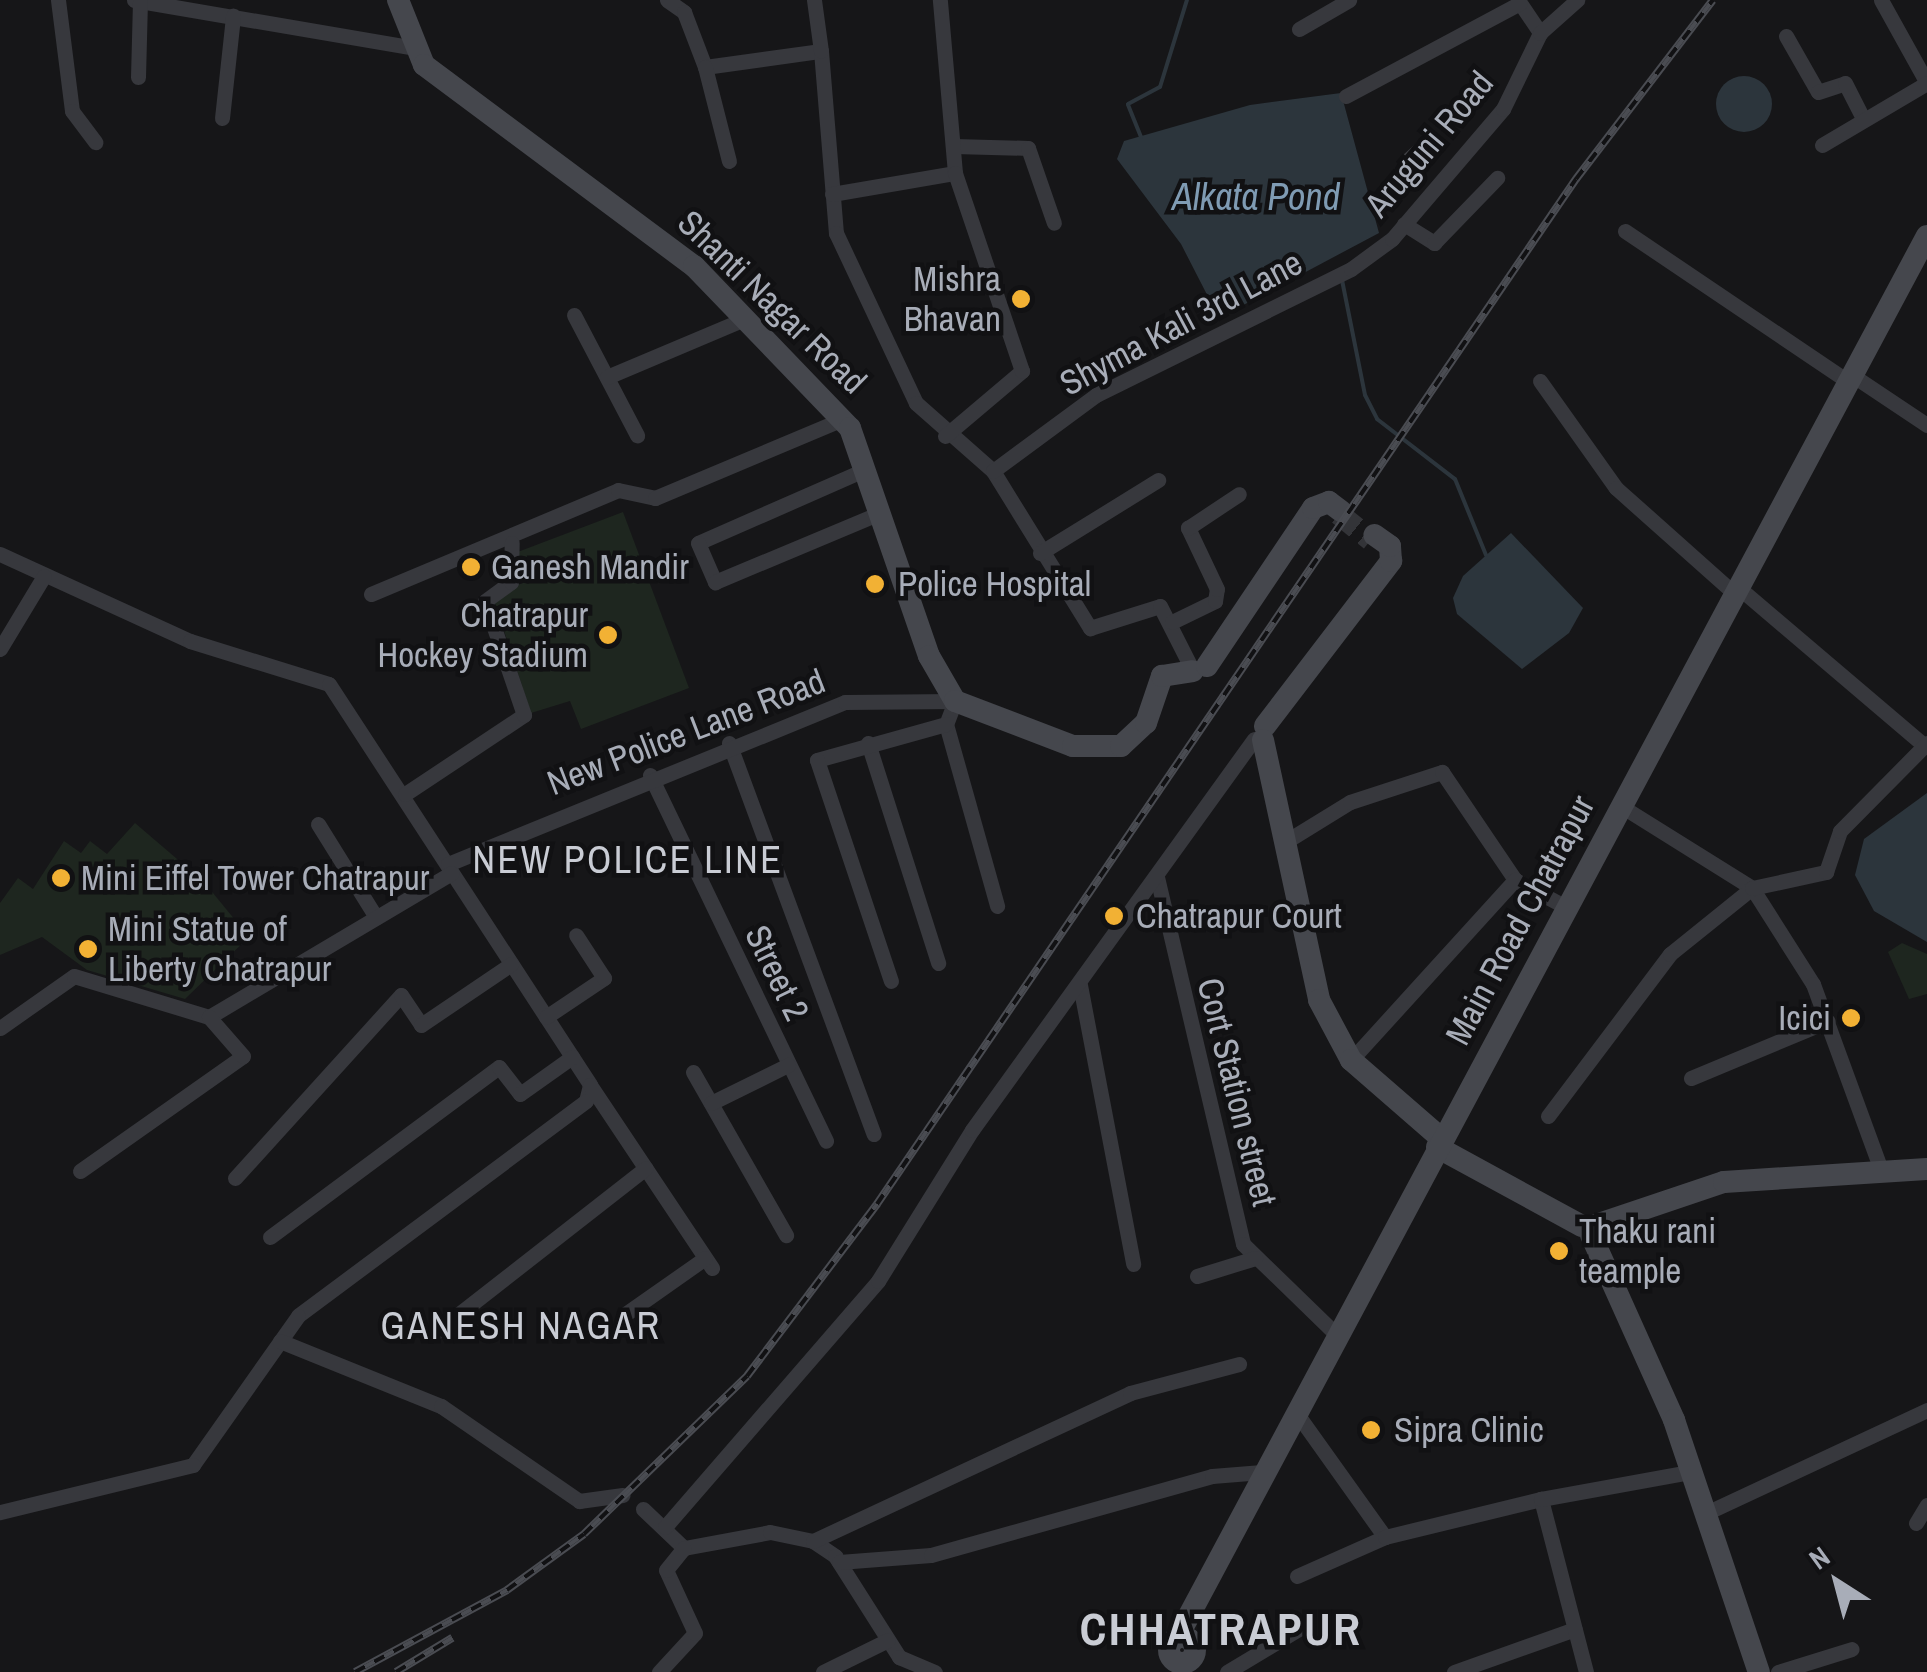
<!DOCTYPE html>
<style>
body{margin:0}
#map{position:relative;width:1927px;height:1672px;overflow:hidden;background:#161618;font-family:"Archivo Narrow",sans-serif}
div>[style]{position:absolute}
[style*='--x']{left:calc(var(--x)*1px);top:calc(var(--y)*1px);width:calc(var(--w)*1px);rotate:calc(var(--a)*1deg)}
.green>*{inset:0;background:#1e261f}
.water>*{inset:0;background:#2c353c}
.round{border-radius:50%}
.stream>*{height:4px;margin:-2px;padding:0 2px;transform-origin:2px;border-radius:2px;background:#2c353c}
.building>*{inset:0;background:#404145}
.secondary-tunnel>*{height:22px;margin-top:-11px;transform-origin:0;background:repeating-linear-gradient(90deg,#333438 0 22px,transparent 0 33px)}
.street>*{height:15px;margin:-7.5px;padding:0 7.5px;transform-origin:7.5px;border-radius:7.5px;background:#37383d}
.secondary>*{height:22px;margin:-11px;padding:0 11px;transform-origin:11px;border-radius:11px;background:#45474d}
.secondary>.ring{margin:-11px;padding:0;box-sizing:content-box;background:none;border:22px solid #45474d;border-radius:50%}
.rail>*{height:8px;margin-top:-4px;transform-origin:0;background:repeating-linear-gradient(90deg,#111113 0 11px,#4a4c52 0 22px);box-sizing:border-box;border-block:2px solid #4a4c52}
.dots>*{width:28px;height:28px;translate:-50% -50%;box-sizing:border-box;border:5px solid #111113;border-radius:50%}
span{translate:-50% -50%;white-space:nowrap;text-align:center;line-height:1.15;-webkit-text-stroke:9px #111113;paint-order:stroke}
.street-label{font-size:35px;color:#a8adb8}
.poi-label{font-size:35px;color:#a8adb8}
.right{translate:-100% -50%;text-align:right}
.left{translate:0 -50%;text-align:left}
.water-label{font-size:38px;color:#7f9bb3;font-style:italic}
.neighbourhood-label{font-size:38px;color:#c9ccd4;letter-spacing:2.5px}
.district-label{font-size:45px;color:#c9ccd4;font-weight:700;letter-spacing:2.5px}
.north{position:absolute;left:1787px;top:1532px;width:100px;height:100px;-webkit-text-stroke:8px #111113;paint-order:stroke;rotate:324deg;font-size:28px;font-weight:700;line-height:40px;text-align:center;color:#a8adb8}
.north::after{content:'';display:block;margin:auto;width:35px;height:45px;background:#a8adb8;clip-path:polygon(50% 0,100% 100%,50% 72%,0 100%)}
</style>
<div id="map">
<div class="green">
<i style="clip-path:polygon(623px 512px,689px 688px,581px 729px,570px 701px,531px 713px,492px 594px,526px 582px,515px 553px)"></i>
<i style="clip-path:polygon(135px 823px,204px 882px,249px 937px,185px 999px,87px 970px,42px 937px,0 955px,0 903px,18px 878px,33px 889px,64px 841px,81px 853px,90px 841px,107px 854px)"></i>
<i style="clip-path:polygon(1902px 943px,1927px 954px,1927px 994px,1909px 999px,1888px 952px)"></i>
</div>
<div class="water">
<i class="round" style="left:1716px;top:76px;width:56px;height:56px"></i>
<i style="clip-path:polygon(1341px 93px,1379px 233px,1219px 318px,1181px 244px,1117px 159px,1124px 141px,1250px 105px)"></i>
<i style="clip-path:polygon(1511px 533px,1583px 608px,1569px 633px,1522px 669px,1457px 614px,1453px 598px,1463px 576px)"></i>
<i style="clip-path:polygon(1927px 793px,1927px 942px,1874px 911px,1855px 875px,1864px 839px)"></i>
</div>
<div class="stream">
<i style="--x:1141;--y:137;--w:35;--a:-112"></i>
<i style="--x:1128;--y:104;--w:36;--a:-28"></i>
<i style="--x:1160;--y:87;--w:91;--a:-72.8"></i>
<i style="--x:1342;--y:280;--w:117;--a:78.7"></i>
<i style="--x:1365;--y:395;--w:27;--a:63"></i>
<i style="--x:1377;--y:419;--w:98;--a:37.6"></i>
<i style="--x:1455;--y:479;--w:82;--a:67.8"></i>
</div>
<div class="building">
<i style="clip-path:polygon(1425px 135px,1436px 148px,1411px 169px,1401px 157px)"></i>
</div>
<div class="secondary-tunnel">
<i style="--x:1339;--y:514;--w:41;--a:39.1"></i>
</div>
<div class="street">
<i style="--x:58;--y:0;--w:112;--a:82.8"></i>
<i style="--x:72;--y:111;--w:39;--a:53"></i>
<i style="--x:134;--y:0;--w:280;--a:9.7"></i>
<i style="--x:667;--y:0;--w:21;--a:35"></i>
<i style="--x:684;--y:12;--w:59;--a:69.1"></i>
<i style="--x:705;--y:67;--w:117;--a:-7.9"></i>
<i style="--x:821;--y:51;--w:183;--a:85.3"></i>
<i style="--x:836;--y:233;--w:188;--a:64.8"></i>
<i style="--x:916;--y:403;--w:103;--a:41.4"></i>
<i style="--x:993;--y:471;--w:185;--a:58.3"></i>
<i style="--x:1090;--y:628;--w:73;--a:-17.4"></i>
<i style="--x:1160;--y:606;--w:73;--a:63.1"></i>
<i style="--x:814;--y:0;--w:51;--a:82.2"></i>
<i style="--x:1518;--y:0;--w:40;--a:56"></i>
<i style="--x:1881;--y:0;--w:95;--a:61"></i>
<i style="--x:1299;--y:29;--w:58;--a:-30.1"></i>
<i style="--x:1786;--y:36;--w:64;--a:60.3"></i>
<i style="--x:1818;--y:92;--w:28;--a:-18"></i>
<i style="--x:1845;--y:83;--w:38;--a:63"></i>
<i style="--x:705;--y:67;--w:97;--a:75.7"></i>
<i style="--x:138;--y:77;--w:75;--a:-88.5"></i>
<i style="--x:1346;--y:96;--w:197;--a:-28.1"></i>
<i style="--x:222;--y:118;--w:103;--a:-83.8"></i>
<i style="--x:1822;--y:145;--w:122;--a:-30.6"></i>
<i style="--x:954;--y:146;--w:74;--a:1.5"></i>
<i style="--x:1028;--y:148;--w:79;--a:70.9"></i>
<i style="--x:832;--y:194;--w:125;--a:-9.7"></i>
<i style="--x:955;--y:173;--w:174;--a:-95"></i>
<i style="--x:1404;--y:224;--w:36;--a:32"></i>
<i style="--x:1434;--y:243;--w:91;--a:-45.9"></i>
<i style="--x:1625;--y:231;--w:270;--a:34"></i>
<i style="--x:574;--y:315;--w:136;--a:62.3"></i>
<i style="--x:1852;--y:375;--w:90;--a:33.7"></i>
<i style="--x:607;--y:377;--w:152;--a:-22.9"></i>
<i style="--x:1540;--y:381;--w:131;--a:54.6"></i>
<i style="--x:1616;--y:488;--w:159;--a:41.7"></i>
<i style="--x:945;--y:436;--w:101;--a:-40.2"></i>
<i style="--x:1022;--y:371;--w:209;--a:-108.7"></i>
<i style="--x:864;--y:470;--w:181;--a:156.3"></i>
<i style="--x:698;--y:543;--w:43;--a:66.4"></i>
<i style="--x:715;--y:582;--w:179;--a:-22.7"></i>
<i style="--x:993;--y:471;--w:128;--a:-36.4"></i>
<i style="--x:1096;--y:395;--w:284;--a:-26.3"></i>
<i style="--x:1351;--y:269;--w:51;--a:-36.2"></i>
<i style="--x:1392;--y:239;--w:171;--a:-49.5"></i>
<i style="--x:1503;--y:109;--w:85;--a:-64"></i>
<i style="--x:1540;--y:33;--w:50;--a:-41.7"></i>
<i style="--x:1040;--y:553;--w:139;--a:-31.7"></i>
<i style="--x:0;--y:554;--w:209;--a:24.6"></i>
<i style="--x:190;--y:641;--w:145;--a:17.2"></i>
<i style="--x:329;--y:684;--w:478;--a:56.9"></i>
<i style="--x:590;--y:1085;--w:16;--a:104"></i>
<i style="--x:586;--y:1101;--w:359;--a:143.3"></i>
<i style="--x:298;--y:1316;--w:182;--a:125.2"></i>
<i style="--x:193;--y:1465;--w:199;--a:166.3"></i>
<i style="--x:1738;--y:587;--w:245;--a:40.4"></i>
<i style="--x:371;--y:594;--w:268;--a:-22.8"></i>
<i style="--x:618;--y:490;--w:38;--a:12"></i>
<i style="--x:655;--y:498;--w:204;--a:-22.8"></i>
<i style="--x:1172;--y:622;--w:48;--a:-26"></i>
<i style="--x:1215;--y:601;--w:12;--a:-81"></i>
<i style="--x:1217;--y:589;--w:68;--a:-115.4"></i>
<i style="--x:1188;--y:528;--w:61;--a:-33.7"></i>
<i style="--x:0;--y:649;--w:85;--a:-58.9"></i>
<i style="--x:946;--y:724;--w:189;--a:74.3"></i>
<i style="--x:729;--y:743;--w:417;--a:69.7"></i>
<i style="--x:868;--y:743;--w:231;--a:72.3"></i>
<i style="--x:650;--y:775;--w:406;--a:64.3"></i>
<i style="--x:405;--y:794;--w:143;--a:-33.6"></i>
<i style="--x:524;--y:715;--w:120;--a:-108.9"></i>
<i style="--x:485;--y:601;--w:32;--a:-36"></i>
<i style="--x:511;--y:582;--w:39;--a:-89"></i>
<i style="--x:1621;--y:806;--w:155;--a:32"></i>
<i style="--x:1752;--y:888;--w:114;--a:57.6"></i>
<i style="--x:1813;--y:984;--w:198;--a:69.9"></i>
<i style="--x:318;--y:824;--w:110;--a:58.1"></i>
<i style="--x:1285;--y:842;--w:76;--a:-31.6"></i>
<i style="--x:1350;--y:802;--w:97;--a:-18.1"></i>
<i style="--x:1442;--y:772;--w:130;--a:55.9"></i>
<i style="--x:1515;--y:880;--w:58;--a:27.9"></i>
<i style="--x:448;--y:864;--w:429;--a:-22.2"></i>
<i style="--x:845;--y:702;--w:110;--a:-0.5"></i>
<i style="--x:955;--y:701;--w:25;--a:111"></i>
<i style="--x:946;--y:724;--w:134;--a:164.4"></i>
<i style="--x:817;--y:760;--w:233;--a:71.5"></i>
<i style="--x:1157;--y:877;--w:377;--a:76.8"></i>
<i style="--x:1243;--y:1244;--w:129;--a:44.1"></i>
<i style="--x:1080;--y:985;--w:284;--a:79.2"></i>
<i style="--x:546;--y:1017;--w:70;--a:-33.9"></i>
<i style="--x:604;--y:978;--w:51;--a:-123.1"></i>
<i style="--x:0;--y:1028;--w:90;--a:-35.1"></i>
<i style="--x:74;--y:976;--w:141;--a:16.9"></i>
<i style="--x:209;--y:1017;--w:282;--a:-30.7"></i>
<i style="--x:1351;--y:1060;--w:244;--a:-47.7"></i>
<i style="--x:693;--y:1072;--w:188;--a:60.3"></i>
<i style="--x:1691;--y:1078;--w:148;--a:-22.6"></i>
<i style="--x:590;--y:1085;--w:220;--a:56.3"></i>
<i style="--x:711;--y:1103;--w:86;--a:-26.3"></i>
<i style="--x:1548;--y:1116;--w:203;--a:-53"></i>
<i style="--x:1670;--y:954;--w:105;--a:-38.8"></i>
<i style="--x:1752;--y:888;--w:76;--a:-12.2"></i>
<i style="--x:1826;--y:872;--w:43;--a:-71.1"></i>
<i style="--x:1840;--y:831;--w:124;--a:-45.3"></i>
<i style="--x:80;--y:1171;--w:199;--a:-35.2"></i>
<i style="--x:243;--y:1056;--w:52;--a:-131.1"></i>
<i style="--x:235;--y:1178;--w:247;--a:-47.8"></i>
<i style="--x:401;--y:995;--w:36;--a:56"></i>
<i style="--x:421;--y:1025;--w:109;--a:-34.1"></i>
<i style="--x:270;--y:1237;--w:285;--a:-36.6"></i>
<i style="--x:499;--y:1067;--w:34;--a:52"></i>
<i style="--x:520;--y:1094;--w:64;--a:-35.4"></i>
<i style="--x:1197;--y:1276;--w:61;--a:-17.2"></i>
<i style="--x:624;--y:1315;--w:99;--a:-35.1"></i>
<i style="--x:432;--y:1335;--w:271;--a:-38"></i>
<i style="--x:280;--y:1341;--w:174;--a:22"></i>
<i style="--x:441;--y:1406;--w:168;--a:34.5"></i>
<i style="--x:579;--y:1501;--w:44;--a:-7.8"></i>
<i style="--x:1295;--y:1411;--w:155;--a:54.5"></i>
<i style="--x:643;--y:1509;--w:57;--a:43.6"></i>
<i style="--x:684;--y:1548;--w:87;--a:-10.5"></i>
<i style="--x:770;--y:1532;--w:44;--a:11.8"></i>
<i style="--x:813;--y:1541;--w:27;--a:34"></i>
<i style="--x:835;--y:1556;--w:120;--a:57.6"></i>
<i style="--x:899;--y:1657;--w:39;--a:23"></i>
<i style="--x:1704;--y:1514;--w:246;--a:-25"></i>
<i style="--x:1916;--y:1523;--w:21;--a:-59"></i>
<i style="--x:665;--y:1527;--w:325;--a:-49.1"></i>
<i style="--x:878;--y:1281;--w:178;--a:-58.1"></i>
<i style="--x:972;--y:1130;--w:482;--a:-54.2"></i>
<i style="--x:813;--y:1541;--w:350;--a:-25"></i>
<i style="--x:1130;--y:1393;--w:113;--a:-14.9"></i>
<i style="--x:839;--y:1562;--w:92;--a:-4.4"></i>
<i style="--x:931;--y:1555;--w:292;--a:-15.7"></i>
<i style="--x:1212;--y:1476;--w:50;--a:-4.6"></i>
<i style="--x:1297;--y:1576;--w:96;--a:-23.9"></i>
<i style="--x:1385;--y:1537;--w:161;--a:-13.7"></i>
<i style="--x:659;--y:1672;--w:53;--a:-47.3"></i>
<i style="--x:695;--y:1633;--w:69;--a:-114.7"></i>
<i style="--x:666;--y:1570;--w:28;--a:-51"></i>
<i style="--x:823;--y:1672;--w:72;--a:-26.2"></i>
<i style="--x:1227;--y:1672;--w:93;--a:-31"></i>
<i style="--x:1454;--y:1672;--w:128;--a:-19.6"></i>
<i style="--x:1586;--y:1672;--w:179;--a:-104.6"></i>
<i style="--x:1541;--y:1499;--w:151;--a:-10.3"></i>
<i style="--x:1778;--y:1672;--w:77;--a:-17.3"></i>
</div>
<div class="secondary">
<i style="--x:398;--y:0;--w:70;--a:68.2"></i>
<i style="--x:424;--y:65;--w:337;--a:36.7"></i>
<i style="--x:694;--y:266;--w:225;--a:46.1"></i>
<i style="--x:850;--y:428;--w:241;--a:70.9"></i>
<i style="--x:929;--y:656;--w:52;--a:60"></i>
<i style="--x:955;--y:701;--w:126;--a:20.9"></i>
<i style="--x:1073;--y:746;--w:48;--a:0"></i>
<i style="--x:1121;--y:746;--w:34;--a:-43"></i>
<i style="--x:1146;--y:723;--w:50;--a:-71.2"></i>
<i style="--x:1162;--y:676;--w:31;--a:-9"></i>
<i style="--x:1207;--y:666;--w:190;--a:-56.1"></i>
<i style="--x:1313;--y:508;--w:17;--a:-21"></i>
<i style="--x:1329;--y:502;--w:15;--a:37"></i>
<i style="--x:1265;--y:726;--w:208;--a:-52.6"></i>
<i style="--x:1391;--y:561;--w:15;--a:-94"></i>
<i style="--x:1390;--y:546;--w:19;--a:-145"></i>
<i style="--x:1263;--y:740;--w:266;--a:77.8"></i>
<i style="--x:1319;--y:1000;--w:68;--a:61.9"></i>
<i style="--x:1351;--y:1060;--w:121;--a:41"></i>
<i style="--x:1437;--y:1147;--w:165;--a:28.6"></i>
<i style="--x:1596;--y:1225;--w:135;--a:-18.6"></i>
<i style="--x:1724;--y:1182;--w:203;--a:-3.7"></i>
<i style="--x:1591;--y:1235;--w:203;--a:65.8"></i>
<i style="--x:1674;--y:1420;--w:266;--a:71.4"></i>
<i class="ring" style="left:1169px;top:1637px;width:4px;height:4px"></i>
<i style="--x:1177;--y:1638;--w:1590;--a:-61.86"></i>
</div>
<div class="rail">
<i style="--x:355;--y:1672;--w:173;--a:-28.3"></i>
<i style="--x:507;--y:1590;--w:95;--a:-36"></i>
<i style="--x:584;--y:1534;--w:227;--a:-44.1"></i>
<i style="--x:747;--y:1376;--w:216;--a:-52.9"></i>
<i style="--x:877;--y:1204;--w:1241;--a:-55.71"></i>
<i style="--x:1576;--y:179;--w:225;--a:-52.6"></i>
<i style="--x:396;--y:1672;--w:66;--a:-31.3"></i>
</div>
<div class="dots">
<i style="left:1021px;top:299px;background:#f2b134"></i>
<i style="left:471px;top:567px;background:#f2b134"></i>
<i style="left:875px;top:584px;background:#f2b134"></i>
<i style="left:608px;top:635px;background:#f2b134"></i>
<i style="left:61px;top:878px;background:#f2b134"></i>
<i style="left:1114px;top:916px;background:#f2b134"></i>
<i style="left:88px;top:949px;background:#f2b134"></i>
<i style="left:1851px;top:1018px;background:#f2b134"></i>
<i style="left:1559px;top:1251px;background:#f2b134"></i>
<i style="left:1371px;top:1430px;background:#f2b134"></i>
</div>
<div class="street-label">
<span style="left:1429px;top:144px;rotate:-50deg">Aruguni Road</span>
<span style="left:772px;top:302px;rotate:44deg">Shanti Nagar Road</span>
<span style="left:1181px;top:323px;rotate:-28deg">Shyma Kali 3rd Lane</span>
<span style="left:686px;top:732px;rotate:-21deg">New Police Lane Road</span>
<span style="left:1520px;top:920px;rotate:-62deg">Main Road Chatrapur</span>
<span style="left:777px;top:973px;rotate:64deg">Street 2</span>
<span style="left:1237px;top:1092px;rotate:76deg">Cort Station street</span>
</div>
<div class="poi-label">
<span class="right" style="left:1001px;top:299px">Mishra<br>Bhavan</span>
<span class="left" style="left:491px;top:567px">Ganesh Mandir</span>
<span class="left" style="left:898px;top:584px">Police Hospital</span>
<span class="right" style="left:588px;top:635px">Chatrapur<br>Hockey Stadium</span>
<span class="left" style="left:81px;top:878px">Mini Eiffel Tower Chatrapur</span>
<span class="left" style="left:1136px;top:916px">Chatrapur Court</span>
<span class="left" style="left:108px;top:949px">Mini Statue of<br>Liberty Chatrapur</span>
<span class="right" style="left:1831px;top:1018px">Icici</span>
<span class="left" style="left:1579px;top:1251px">Thaku rani<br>teample</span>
<span class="left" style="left:1394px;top:1430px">Sipra Clinic</span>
</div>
<div class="water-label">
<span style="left:1256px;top:197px">Alkata Pond</span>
</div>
<div class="neighbourhood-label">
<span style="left:628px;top:860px">NEW POLICE LINE</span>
<span style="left:521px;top:1326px">GANESH NAGAR</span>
</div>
<div class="district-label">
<span style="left:1221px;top:1629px">CHHATRAPUR</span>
</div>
<div class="north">N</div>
</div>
